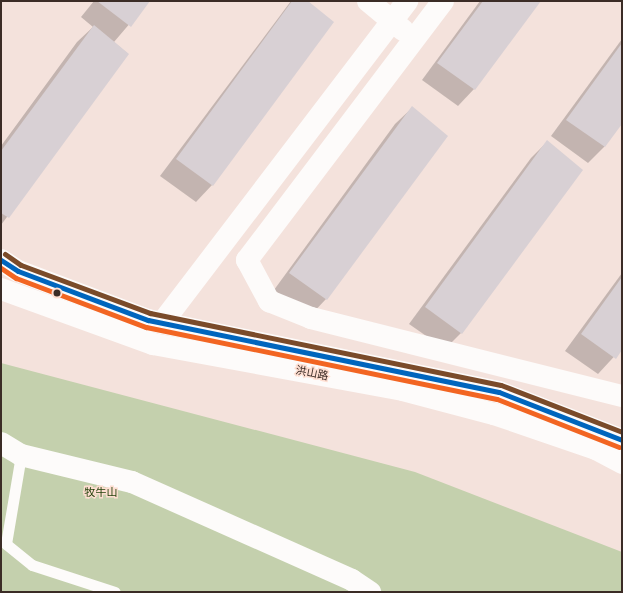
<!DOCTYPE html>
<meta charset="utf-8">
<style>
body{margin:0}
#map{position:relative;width:623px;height:593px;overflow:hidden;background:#f4e2dc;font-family:Inter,"Noto Sans SC",sans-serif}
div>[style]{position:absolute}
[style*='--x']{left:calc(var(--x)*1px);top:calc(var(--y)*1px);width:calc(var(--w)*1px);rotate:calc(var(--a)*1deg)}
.green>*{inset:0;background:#c4d0ad}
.shadow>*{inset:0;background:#0003}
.building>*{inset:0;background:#d8d0d4}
.lane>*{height:11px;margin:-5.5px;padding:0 5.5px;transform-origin:5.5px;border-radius:5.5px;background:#fdfbfa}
.street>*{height:22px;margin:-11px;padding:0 11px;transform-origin:11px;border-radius:11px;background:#fdfbfa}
.secondary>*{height:22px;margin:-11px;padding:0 11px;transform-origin:11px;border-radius:11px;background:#fdfbfa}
.bus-1>*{height:5px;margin:-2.5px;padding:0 2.5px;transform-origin:2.5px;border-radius:2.5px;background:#0065bd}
.bus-2>*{height:5px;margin:-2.5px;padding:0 2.5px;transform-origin:2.5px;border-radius:2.5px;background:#f26522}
.bus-3>*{height:5px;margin:-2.5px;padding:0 2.5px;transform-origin:2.5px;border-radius:2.5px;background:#7a4b2a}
.dots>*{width:11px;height:11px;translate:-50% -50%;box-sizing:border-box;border:2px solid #feded1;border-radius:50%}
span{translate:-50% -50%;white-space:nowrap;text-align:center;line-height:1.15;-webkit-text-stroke:3px #feded1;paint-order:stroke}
.street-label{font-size:11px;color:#3b2c26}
.park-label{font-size:11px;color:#23410a}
.frame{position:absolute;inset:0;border:2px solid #3b2c26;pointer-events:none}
</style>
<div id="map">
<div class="green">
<i style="clip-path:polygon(1px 363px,415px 472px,622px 552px,622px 592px,1px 592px)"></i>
</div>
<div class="shadow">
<i style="clip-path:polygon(94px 1px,149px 1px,114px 42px,128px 54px,1px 225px,1px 146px,77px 42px,93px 27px,81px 17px)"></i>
<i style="clip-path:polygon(291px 1px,307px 1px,212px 185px,196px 202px,160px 176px)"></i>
<i style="clip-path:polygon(480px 1px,540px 1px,474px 89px,458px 106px,422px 80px)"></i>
<i style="clip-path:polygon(622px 39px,622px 122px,604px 147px,588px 163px,551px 136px)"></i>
<i style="clip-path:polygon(412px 108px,446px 136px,326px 299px,310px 316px,274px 290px,395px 124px)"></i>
<i style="clip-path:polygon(547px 142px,461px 333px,445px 349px,409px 324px,531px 158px)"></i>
<i style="clip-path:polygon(622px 273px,622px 348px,598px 374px,565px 351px)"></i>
</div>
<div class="building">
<i style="clip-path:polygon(97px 1px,150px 1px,131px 27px)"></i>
<i style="clip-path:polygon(292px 1px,308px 1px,334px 22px,213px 186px,176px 159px)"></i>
<i style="clip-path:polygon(483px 1px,541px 1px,475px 90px,437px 63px)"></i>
<i style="clip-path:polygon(94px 25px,129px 54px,9px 218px,1px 213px,1px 151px)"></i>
<i style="clip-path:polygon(622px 43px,622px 124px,605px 147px,566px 120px)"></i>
<i style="clip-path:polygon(412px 106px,448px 136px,327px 300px,289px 273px)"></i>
<i style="clip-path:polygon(547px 140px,583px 170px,462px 334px,425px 307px)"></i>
<i style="clip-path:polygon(622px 277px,622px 350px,616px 359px,581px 334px)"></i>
</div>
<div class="lane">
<i style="--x:21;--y:455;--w:90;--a:99.6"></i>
<i style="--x:6;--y:544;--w:33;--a:39"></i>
<i style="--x:32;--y:565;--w:87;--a:18"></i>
</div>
<div class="street">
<i style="--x:368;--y:1;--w:45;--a:39.6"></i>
<i style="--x:443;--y:1;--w:325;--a:127.1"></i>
<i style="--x:247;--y:260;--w:47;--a:61.8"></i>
<i style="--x:269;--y:301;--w:45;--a:22"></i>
<i style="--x:311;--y:318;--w:321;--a:14.1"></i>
<i style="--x:162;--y:323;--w:405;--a:-52.7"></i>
<i style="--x:1;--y:443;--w:23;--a:31"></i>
<i style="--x:21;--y:455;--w:114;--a:13.7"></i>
<i style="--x:132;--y:482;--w:241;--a:24"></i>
<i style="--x:352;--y:580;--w:22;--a:34"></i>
</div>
<div class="secondary">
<i style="--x:1;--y:260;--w:20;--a:33"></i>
<i style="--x:18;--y:271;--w:139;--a:20.7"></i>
<i style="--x:148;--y:320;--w:358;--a:11.6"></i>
<i style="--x:499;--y:392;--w:132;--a:21.3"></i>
<i style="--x:1;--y:289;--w:162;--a:19.9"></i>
<i style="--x:153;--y:344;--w:254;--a:10.4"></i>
<i style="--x:403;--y:390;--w:94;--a:14.8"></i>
<i style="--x:494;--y:414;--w:108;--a:18.9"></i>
<i style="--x:596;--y:449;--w:30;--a:28"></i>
</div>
<div class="bus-1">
<i style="--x:1;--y:260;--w:20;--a:33"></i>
<i style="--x:18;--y:271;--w:139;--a:20.7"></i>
<i style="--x:148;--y:320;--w:358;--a:11.6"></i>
<i style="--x:499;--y:392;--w:132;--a:21.3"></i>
</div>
<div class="bus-2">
<i style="--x:1;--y:268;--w:18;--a:34"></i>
<i style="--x:16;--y:278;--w:139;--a:20.7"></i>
<i style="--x:146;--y:327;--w:358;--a:11.6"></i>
<i style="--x:497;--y:399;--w:131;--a:21.5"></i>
</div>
<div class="bus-3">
<i style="--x:5;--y:254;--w:19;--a:35"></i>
<i style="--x:21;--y:265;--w:138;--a:20.4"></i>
<i style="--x:150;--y:313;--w:358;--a:11.6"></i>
<i style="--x:501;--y:385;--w:130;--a:21.2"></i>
</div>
<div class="dots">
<i style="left:57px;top:293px;background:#3b2c26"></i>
</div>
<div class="street-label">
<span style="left:312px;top:373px;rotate:11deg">洪山路</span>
</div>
<div class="park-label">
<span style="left:101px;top:492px">牧牛山</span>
</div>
<div class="frame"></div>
</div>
